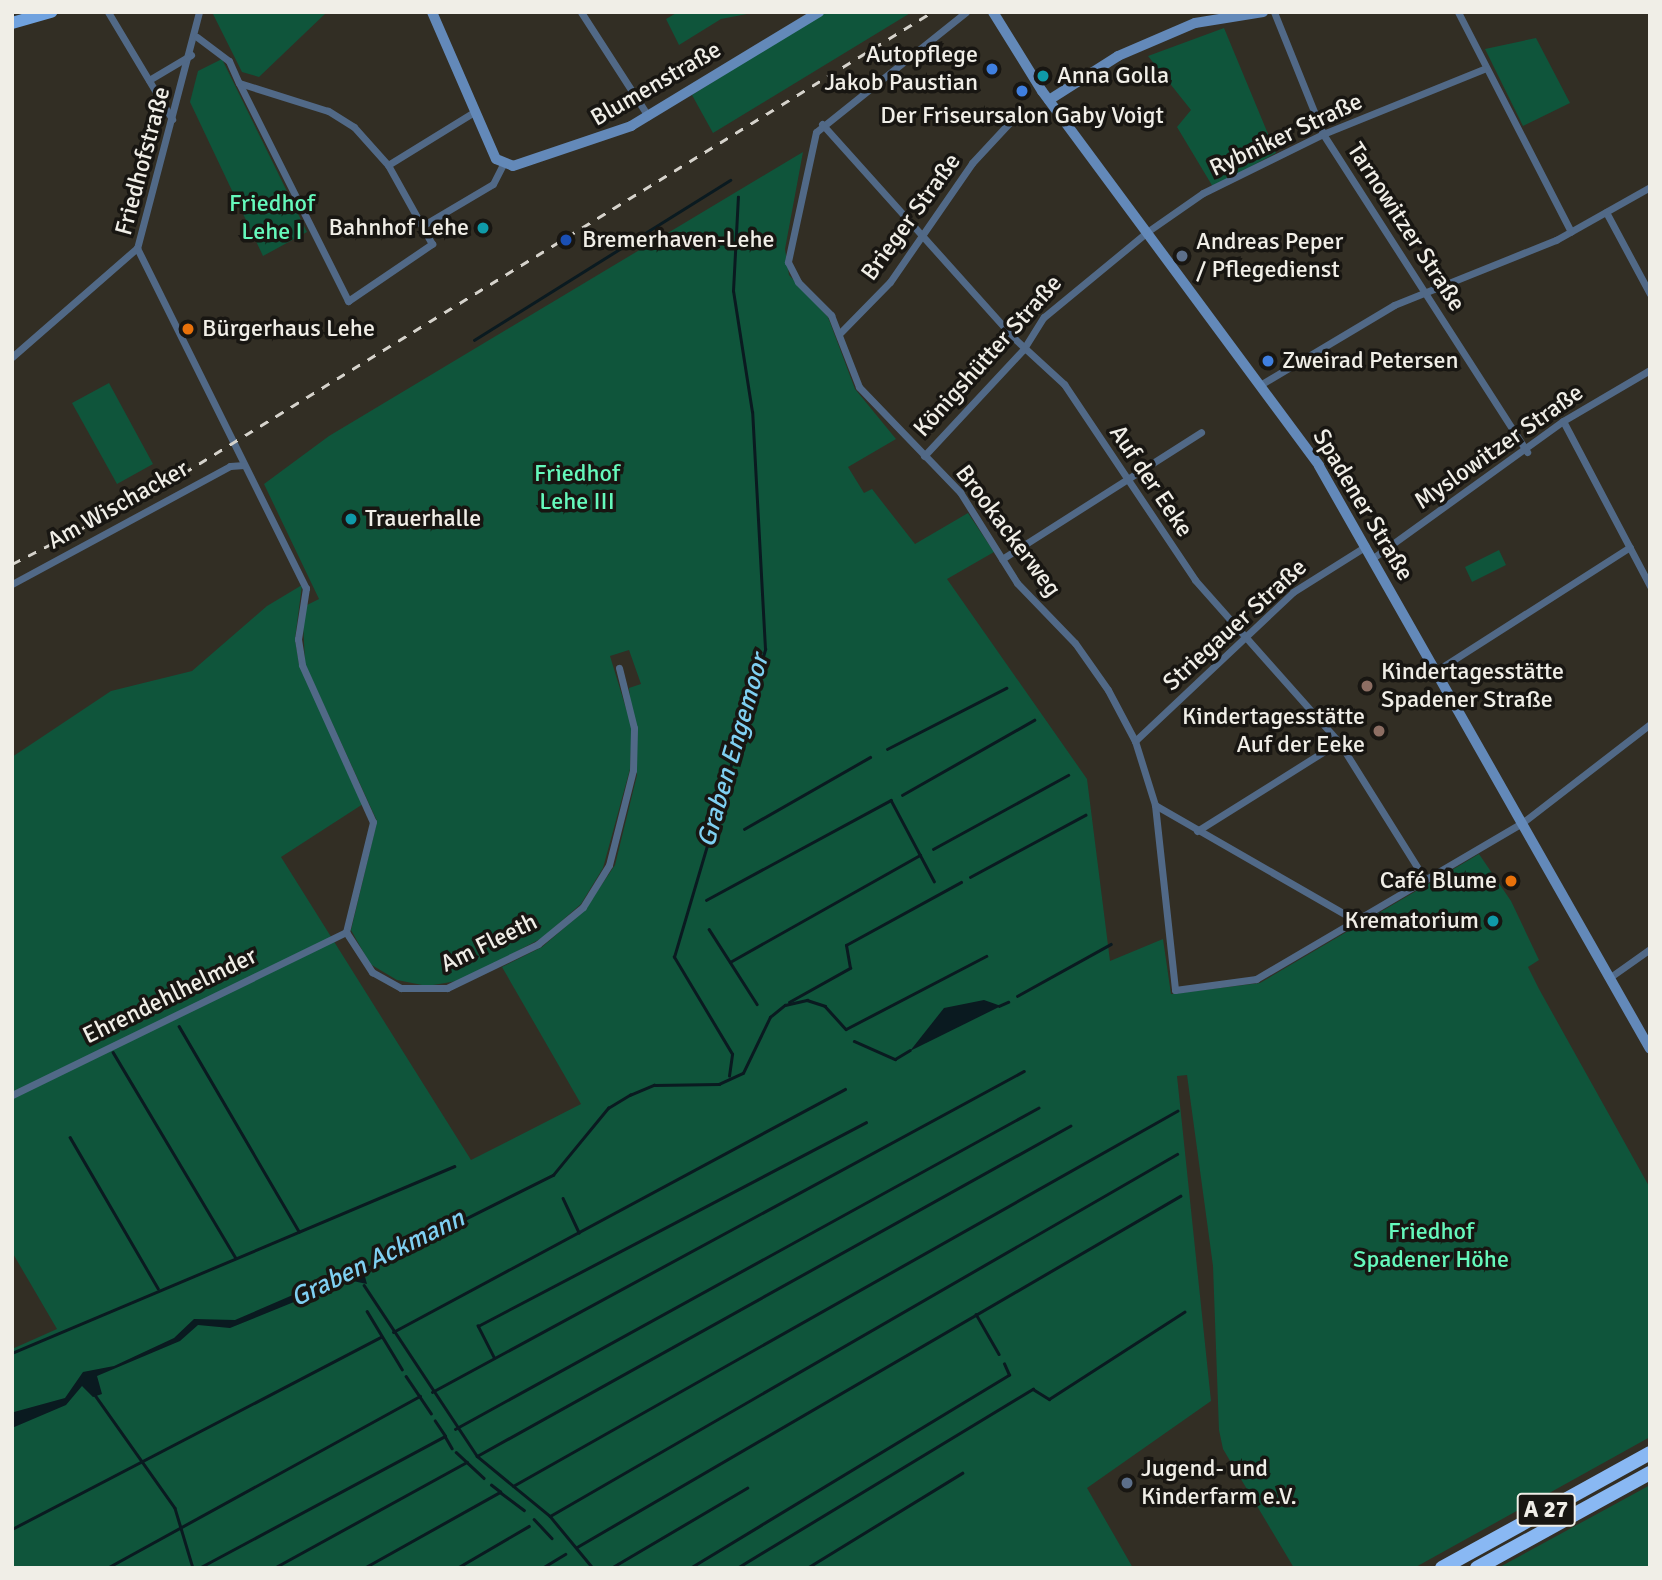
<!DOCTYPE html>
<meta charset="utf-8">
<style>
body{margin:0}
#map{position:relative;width:1662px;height:1580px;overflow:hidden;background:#322e24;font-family:Signika,sans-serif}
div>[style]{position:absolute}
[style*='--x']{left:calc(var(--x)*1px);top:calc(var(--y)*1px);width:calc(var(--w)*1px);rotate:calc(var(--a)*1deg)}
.green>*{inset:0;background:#0f553b}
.water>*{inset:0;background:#0a1a20}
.stream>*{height:2.5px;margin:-1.25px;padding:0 1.25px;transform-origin:1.25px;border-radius:1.25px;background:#0a1a20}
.street>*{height:7px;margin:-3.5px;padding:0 3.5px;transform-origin:3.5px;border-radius:3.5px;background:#516987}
.secondary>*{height:10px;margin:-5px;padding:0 5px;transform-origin:5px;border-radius:5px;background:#6389b9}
.primary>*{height:12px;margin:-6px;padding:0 6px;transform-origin:6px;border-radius:6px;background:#70a2df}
.highway>*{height:14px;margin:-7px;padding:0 7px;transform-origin:7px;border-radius:7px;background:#89b8f3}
.rail>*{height:2.5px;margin-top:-1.25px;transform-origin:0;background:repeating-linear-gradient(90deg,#d6d3cc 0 9px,transparent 0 18px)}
.dots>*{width:19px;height:19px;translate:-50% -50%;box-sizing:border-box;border:4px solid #181612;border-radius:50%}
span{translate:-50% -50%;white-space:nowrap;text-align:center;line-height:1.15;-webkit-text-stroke:7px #181612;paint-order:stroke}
.shield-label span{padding:2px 5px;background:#181612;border:2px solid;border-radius:5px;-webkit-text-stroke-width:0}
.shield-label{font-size:23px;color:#f0eee7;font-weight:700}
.poi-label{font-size:24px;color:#f0eee7}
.right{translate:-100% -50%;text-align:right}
.left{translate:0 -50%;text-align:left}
.street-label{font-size:24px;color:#f0eee7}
.park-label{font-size:24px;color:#65f9bc}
.water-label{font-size:26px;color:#7fd0f2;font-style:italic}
.frame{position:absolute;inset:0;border:14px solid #f0eee7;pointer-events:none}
</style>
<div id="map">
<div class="green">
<i style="clip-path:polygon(212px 12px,327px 12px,259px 77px,242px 72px)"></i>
<i style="clip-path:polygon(678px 12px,746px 12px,747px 14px,721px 19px,679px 45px,666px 19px)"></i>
<i style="clip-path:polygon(824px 12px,912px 12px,713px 133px,692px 95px)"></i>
<i style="clip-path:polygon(1224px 28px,1276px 153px,1213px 187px,1177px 127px,1191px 110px,1148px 56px)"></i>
<i style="clip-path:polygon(1536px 38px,1570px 103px,1523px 126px,1485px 49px)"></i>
<i style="clip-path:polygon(222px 59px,307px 232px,263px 256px,190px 102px,198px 71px)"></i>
<i style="clip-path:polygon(803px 152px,785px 249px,789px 275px,828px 317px,855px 389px,896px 439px,848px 467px,864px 493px,872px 489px,915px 544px,968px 513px,994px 552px,947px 579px,1087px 779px,1110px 961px,1163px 939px,1171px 994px,1260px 983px,1479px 854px,1511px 901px,1539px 960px,1528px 967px,1539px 989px,1650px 1188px,1650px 1437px,1414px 1568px,1294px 1568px,1223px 1449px,1219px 1430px,1213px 1266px,1187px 1075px,1177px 1076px,1211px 1401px,1087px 1488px,1133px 1568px,12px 1568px,12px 1349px,57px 1329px,12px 1252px,12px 757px,111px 691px,192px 671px,267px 606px,302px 585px,295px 639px,299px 664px,363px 804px,281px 857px,471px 1160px,581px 1104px,502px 967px,542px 947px,584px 911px,615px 865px,637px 775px,629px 688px,641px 684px,629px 650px,610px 656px,632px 728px,630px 769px,603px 868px,581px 904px,542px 938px,463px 980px,427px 986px,397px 980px,370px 964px,351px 930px,377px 821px,305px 664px,303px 621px,307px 605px,319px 599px,264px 484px,329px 436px)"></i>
<i style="clip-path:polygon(109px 383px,153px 464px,117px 484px,72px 403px)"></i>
<i style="clip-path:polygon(1499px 550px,1506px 565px,1472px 582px,1465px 567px)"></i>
<i style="clip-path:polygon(1650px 1485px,1650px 1568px,1498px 1568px,1641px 1490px)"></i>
</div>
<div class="water">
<i style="clip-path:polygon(984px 1000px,1001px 1006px,910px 1051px,944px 1008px)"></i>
<i style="clip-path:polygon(353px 1269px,364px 1273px,367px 1284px,348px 1280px,230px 1328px,198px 1325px,180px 1341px,97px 1376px,102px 1394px,93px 1397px,82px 1386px,66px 1405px,12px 1428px,14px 1412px,65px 1398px,83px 1372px,114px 1366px,174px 1338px,194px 1319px,235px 1320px)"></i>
</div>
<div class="stream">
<i style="--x:474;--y:340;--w:302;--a:-32"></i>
<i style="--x:887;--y:749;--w:134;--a:-27.1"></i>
<i style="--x:902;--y:795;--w:152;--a:-29.6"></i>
<i style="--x:744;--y:829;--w:145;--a:-29.7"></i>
<i style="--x:933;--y:849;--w:154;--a:-28.7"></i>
<i style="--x:970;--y:877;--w:131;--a:-28.3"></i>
<i style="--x:706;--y:900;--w:210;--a:-28.4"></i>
<i style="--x:891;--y:800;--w:92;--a:62"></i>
<i style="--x:709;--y:929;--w:89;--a:57.4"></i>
<i style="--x:730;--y:962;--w:218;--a:-29.4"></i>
<i style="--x:1017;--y:996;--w:107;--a:-29"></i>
<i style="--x:789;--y:1002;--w:70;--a:-29.1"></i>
<i style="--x:850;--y:968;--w:23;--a:-100"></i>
<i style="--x:846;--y:945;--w:131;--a:-28.7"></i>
<i style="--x:999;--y:1006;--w:10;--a:-24"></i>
<i style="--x:179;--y:1026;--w:238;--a:59.7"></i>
<i style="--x:854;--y:1041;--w:45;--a:23.7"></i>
<i style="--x:895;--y:1059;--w:17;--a:-31"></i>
<i style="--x:113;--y:1052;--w:239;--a:59.2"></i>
<i style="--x:729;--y:1076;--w:22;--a:-82"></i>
<i style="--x:732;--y:1054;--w:113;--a:-120.9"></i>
<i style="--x:674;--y:957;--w:321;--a:-73.5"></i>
<i style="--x:765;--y:649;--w:237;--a:-93.1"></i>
<i style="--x:752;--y:412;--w:122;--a:-98.9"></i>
<i style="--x:733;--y:291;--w:94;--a:-87"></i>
<i style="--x:70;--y:1137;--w:175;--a:59.8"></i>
<i style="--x:563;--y:1198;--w:38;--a:65"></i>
<i style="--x:359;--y:1272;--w:217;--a:-26.6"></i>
<i style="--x:553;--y:1175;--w:87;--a:-50.6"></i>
<i style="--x:608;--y:1108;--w:26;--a:-31"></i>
<i style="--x:630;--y:1095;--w:26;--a:-23"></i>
<i style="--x:654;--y:1085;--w:65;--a:-0.9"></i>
<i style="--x:719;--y:1084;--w:26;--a:-25"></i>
<i style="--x:743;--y:1073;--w:62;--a:-64.3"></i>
<i style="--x:770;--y:1017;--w:19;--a:-39"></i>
<i style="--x:785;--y:1005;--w:23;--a:-13"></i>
<i style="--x:807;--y:1000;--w:19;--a:18"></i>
<i style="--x:825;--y:1006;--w:31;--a:48"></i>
<i style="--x:846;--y:1029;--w:158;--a:-27.5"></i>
<i style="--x:364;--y:1285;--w:205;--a:56.5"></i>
<i style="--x:477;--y:1456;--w:94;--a:39.4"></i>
<i style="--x:550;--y:1516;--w:67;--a:50.4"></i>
<i style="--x:367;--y:1311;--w:68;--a:58.9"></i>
<i style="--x:976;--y:1314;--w:46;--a:60.1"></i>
<i style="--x:393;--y:1332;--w:513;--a:-28.26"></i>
<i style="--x:12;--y:1353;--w:480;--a:-22.9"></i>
<i style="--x:494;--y:1358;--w:36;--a:-117"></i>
<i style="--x:478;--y:1326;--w:438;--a:-27.7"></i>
<i style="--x:406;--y:1376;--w:45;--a:56"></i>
<i style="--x:432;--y:1392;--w:673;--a:-28.47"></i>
<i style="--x:95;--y:1395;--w:138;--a:54.7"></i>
<i style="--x:175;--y:1508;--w:63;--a:73.3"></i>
<i style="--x:455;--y:1429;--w:666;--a:-28.84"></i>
<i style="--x:445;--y:1436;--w:14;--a:60"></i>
<i style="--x:456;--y:1452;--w:38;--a:43"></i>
<i style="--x:477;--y:1456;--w:679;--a:-29.1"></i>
<i style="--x:513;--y:1486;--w:763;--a:-29.46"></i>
<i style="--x:500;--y:1492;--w:30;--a:37"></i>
<i style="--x:550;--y:1516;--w:724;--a:-30"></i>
<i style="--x:534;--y:1519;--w:26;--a:47"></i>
<i style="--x:12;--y:1529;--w:416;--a:-27.5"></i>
<i style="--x:577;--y:1547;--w:698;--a:-30.2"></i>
<i style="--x:107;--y:1568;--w:357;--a:-28.8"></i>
<i style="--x:199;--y:1568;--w:279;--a:-28.2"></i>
<i style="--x:445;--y:1436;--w:18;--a:-124"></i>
<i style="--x:274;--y:1568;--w:220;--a:-28.8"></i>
<i style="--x:364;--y:1568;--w:156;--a:-29.2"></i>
<i style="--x:500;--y:1492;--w:11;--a:-142"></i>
<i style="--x:457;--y:1568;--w:83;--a:-30.3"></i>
<i style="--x:542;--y:1568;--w:27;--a:-31"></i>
<i style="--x:611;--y:1568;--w:158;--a:-30.5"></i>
<i style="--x:690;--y:1568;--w:373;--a:-31.2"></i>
<i style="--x:1009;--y:1375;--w:12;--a:-114"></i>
<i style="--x:737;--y:1568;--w:346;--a:-31.2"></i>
<i style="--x:1033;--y:1389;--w:19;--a:32"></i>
<i style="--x:1049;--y:1399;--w:161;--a:-32.8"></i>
<i style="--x:807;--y:1568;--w:182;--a:-31.5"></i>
</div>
<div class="street">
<i style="--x:108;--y:12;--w:125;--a:59.1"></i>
<i style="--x:199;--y:12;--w:244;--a:104.7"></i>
<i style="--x:137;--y:248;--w:380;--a:63.6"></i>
<i style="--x:306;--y:588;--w:52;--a:98.9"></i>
<i style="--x:298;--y:639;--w:26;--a:81"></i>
<i style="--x:302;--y:665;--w:172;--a:65.7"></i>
<i style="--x:373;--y:822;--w:113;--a:103.8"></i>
<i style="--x:346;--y:932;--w:48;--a:57"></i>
<i style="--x:372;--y:972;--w:33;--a:29"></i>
<i style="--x:401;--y:988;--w:46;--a:0"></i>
<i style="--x:447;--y:988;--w:101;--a:-25.8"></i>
<i style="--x:538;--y:944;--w:58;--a:-39.4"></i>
<i style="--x:583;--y:907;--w:49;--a:-58.2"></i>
<i style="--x:609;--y:865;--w:98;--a:-75.8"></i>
<i style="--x:633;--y:770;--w:42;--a:-88.6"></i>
<i style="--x:634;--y:728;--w:62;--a:-104"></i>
<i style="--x:581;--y:12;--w:124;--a:57.2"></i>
<i style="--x:966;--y:12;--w:192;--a:141.3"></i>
<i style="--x:816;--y:132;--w:133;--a:102.2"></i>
<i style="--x:788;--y:262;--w:22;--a:63"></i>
<i style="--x:798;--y:282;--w:47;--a:45"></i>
<i style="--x:831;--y:315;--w:77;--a:68.7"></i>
<i style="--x:859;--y:387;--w:146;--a:46.1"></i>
<i style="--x:960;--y:492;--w:107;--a:57.9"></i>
<i style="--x:1017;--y:583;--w:83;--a:46"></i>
<i style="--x:1075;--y:643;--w:57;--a:54.9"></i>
<i style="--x:1108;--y:690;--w:58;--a:62.1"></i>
<i style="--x:1135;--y:741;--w:67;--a:72.6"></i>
<i style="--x:1155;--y:805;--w:186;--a:83.8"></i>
<i style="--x:1175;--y:990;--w:82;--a:-7.7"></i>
<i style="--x:1256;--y:979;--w:308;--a:-30.4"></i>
<i style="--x:1522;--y:823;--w:162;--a:-37.7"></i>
<i style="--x:1274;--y:12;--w:131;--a:68.1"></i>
<i style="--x:1323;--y:134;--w:378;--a:57.3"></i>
<i style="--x:1458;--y:12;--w:247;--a:62.8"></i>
<i style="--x:197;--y:37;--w:40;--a:37"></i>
<i style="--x:229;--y:61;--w:24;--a:66"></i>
<i style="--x:239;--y:83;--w:244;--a:63.4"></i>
<i style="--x:348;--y:301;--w:102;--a:-34.2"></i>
<i style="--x:432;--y:244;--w:90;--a:-119.1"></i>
<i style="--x:388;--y:165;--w:51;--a:-131.8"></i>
<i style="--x:354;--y:127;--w:31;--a:-148"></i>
<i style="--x:328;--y:111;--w:93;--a:-162.5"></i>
<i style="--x:149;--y:80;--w:49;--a:-30.8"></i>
<i style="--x:822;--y:124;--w:289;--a:48.1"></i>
<i style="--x:1015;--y:339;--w:67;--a:42.6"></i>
<i style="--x:1064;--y:384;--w:236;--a:56.2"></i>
<i style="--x:1195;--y:580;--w:217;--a:48.4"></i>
<i style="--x:1339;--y:742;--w:160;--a:58"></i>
<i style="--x:388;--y:165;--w:101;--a:-31.6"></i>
<i style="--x:1606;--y:212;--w:93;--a:61.8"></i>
<i style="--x:422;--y:226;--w:82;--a:-30.6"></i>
<i style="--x:493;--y:184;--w:22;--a:-63"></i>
<i style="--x:840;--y:333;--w:71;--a:-45.6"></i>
<i style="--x:890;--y:282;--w:145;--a:-55.4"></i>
<i style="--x:972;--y:163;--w:57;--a:-47.1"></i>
<i style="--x:12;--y:357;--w:166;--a:-41.1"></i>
<i style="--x:1260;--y:385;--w:156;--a:-30.8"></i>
<i style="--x:1394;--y:305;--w:175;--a:-21.9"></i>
<i style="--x:1556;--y:240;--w:108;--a:-29.4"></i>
<i style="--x:1563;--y:421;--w:187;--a:62.2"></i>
<i style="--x:924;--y:456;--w:145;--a:-47"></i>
<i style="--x:1023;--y:350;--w:39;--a:-58"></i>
<i style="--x:1044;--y:317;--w:134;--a:-39.5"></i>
<i style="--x:1147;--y:232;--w:68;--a:-34.9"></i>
<i style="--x:1203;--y:193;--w:134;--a:-26.2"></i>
<i style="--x:1323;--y:134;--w:176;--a:-22"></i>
<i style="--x:1373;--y:558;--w:234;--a:-35.8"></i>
<i style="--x:1563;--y:421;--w:101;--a:-30.4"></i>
<i style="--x:1002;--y:559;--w:236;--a:-32.5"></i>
<i style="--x:12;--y:584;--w:248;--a:-28.4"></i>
<i style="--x:230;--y:466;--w:14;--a:-4"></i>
<i style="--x:1436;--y:671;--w:230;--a:-32.6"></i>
<i style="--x:1135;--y:741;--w:217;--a:-43.3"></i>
<i style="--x:1293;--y:592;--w:86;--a:-32.2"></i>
<i style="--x:1155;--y:805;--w:231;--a:29.9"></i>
<i style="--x:1197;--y:831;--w:168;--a:-32.1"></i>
<i style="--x:1609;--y:978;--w:50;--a:-35.3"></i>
<i style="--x:12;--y:1095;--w:372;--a:-26"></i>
</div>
<div class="secondary">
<i style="--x:432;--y:12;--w:160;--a:66.5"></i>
<i style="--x:496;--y:159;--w:18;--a:22"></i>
<i style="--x:513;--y:166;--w:125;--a:-18.7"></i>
<i style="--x:631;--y:126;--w:220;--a:-31.2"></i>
<i style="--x:993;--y:12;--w:93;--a:58.2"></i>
<i style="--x:1042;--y:91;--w:466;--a:53.5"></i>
<i style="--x:1319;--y:466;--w:670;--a:60.41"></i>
<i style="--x:1049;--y:100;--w:82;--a:-32.5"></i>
<i style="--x:1118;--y:56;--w:84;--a:-23.2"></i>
<i style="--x:1195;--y:23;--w:69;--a:-9.2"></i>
</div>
<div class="primary">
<i style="--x:12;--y:23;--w:41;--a:-15.8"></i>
</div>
<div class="highway">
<i style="--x:1442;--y:1568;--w:238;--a:-28.9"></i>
<i style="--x:1477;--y:1568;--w:197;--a:-28.8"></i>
</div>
<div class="rail">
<i style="--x:12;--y:564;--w:158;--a:-27.1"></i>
<i style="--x:153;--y:492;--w:915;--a:-31.64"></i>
</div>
<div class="dots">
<i style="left:992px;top:69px;background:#3f7fe0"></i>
<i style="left:1043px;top:76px;background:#0f9aa8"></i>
<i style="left:1022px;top:91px;background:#3f7fe0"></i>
<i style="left:483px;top:228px;background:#0f9aa8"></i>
<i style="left:566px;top:240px;background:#1a4fb4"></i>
<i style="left:1182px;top:256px;background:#5c6f8a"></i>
<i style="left:188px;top:329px;background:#e8710a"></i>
<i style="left:1268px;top:361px;background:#3f7fe0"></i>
<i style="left:351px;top:519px;background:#0f9aa8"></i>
<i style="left:1367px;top:686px;background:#8d6e63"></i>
<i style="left:1379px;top:731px;background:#8d6e63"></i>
<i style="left:1511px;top:881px;background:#e8710a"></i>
<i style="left:1493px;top:921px;background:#0f9aa8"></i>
<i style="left:1127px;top:1483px;background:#5c6f8a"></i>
</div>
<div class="shield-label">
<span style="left:1546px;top:1510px">A 27</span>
</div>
<div class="poi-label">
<span class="right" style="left:978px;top:69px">Autopflege<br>Jakob Paustian</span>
<span class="left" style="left:1057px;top:76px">Anna Golla</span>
<span style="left:1022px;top:116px">Der Friseursalon Gaby Voigt</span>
<span class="right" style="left:469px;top:228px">Bahnhof Lehe</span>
<span class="left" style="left:582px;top:240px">Bremerhaven-Lehe</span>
<span class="left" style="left:1196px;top:256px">Andreas Peper<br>/ Pflegedienst</span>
<span class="left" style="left:202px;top:329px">Bürgerhaus Lehe</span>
<span class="left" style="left:1282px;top:361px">Zweirad Petersen</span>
<span class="left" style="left:365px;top:519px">Trauerhalle</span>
<span class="left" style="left:1381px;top:686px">Kindertagesstätte<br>Spadener Straße</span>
<span class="right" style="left:1365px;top:731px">Kindertagesstätte<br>Auf der Eeke</span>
<span class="right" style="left:1497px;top:881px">Café Blume</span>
<span class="right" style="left:1479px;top:921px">Krematorium</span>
<span class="left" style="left:1141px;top:1483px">Jugend- und<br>Kinderfarm e.V.</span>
</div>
<div class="street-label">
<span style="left:656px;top:84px;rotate:-30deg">Blumenstraße</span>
<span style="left:1286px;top:135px;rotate:-25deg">Rybniker Straße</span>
<span style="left:143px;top:161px;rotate:-75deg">Friedhofstraße</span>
<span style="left:911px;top:217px;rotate:-54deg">Brieger Straße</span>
<span style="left:1406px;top:227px;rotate:57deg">Tarnowitzer Straße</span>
<span style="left:988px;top:356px;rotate:-48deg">Königshütter Straße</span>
<span style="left:1499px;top:447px;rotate:-35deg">Myslowitzer Straße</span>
<span style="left:1151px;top:481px;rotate:56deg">Auf der Eeke</span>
<span style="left:118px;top:505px;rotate:-29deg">Am Wischacker</span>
<span style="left:1363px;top:505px;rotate:59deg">Spadener Straße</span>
<span style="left:1008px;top:531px;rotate:53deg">Brookackerweg</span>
<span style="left:1235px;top:625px;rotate:-42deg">Striegauer Straße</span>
<span style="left:489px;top:943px;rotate:-26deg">Am Fleeth</span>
<span style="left:170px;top:996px;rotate:-26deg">Ehrendehlhelmder</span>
</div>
<div class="park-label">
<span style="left:272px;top:218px">Friedhof<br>Lehe I</span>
<span style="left:577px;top:488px">Friedhof<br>Lehe III</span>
<span style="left:1431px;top:1246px">Friedhof<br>Spadener Höhe</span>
</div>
<div class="water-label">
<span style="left:734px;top:751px;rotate:-74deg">Graben Engemoor</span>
<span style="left:378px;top:1259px;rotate:-26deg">Graben Ackmann</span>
</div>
<div class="frame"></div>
</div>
